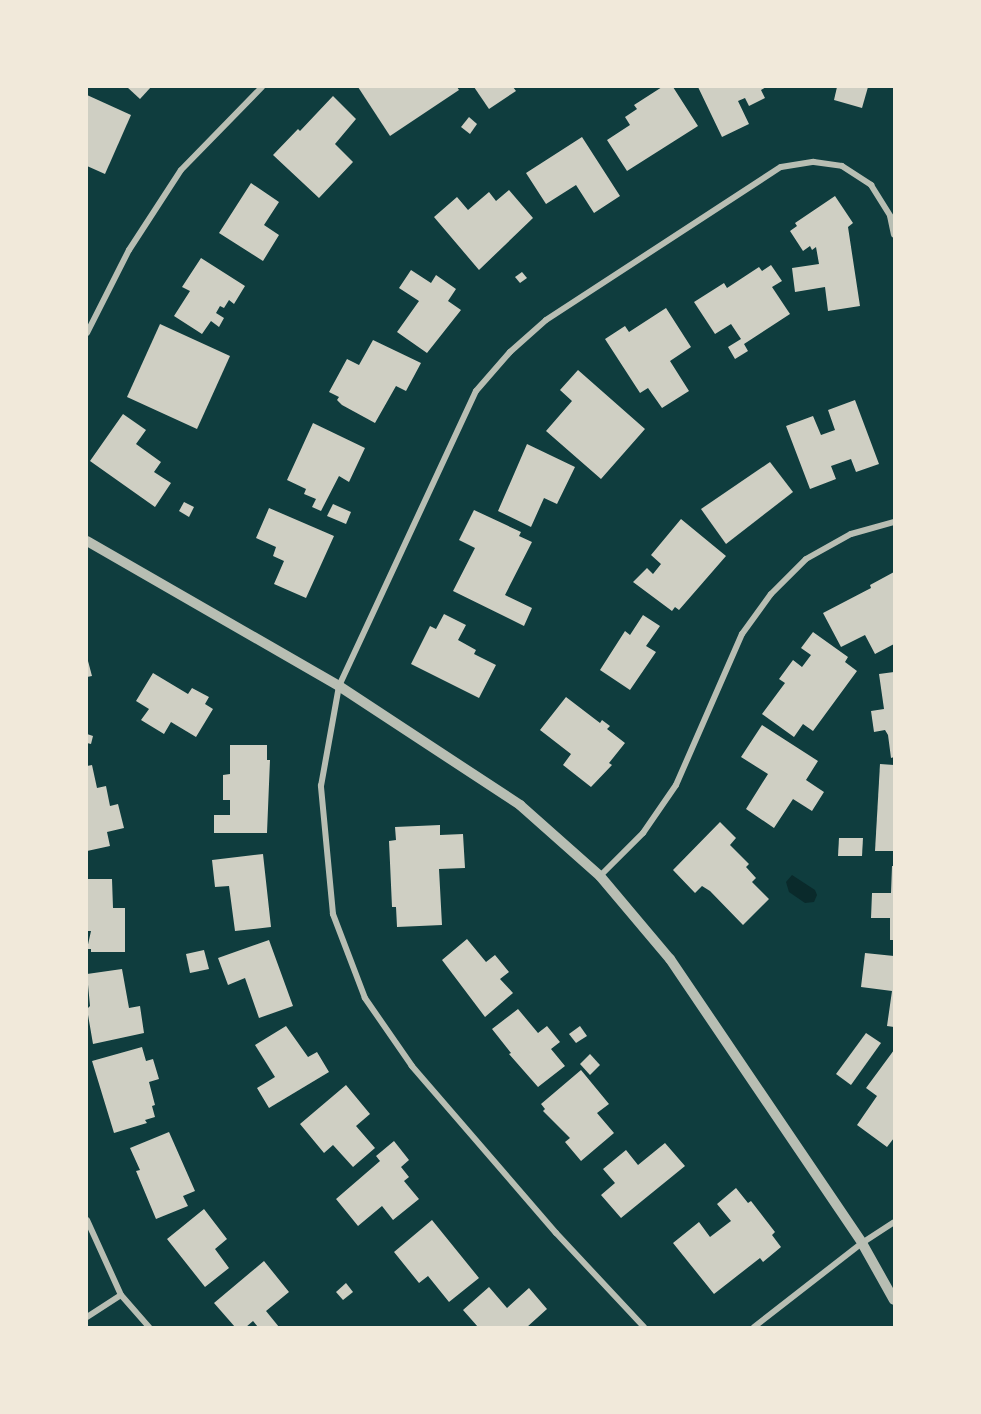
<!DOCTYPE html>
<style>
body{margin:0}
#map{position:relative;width:981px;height:1414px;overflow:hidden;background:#0f3d3e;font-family:"DejaVu Sans",sans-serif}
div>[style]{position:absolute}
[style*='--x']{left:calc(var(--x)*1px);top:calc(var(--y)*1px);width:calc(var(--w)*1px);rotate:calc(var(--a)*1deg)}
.water>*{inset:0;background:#0a2a2b}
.building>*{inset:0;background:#cfcfc3}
.minor>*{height:6px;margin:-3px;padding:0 3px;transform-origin:3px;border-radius:3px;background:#b8beb3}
.tertiary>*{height:10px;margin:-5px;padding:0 5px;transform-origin:5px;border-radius:5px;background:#b8beb3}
span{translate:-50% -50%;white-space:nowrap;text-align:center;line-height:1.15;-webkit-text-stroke:6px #f1e9da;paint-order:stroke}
.frame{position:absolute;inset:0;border:88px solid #f1e9da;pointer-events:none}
</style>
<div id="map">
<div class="water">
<i style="clip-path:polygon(792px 875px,815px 890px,817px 895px,814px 902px,805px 903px,789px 892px,786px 882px)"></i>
</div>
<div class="building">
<i style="clip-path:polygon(127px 87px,151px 87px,140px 99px)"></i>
<i style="clip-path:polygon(358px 87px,457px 87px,459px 90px,390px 136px)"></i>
<i style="clip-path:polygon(474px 87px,513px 87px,516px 91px,489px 109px)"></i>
<i style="clip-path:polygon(662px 87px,673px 87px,698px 126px,627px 171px,607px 140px,630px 125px,625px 117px,637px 109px,634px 105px)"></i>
<i style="clip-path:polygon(698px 87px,766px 87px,761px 90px,765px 98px,749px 106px,745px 98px,738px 101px,749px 124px,722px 137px)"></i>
<i style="clip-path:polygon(837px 87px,868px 87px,862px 108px,834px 100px)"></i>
<i style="clip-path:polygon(87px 95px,131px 115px,105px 174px,87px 166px)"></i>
<i style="clip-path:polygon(333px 96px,356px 119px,335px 144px,353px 162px,319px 198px,273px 155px,298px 129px,300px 131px)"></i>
<i style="clip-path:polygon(469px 117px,477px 124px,470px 134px,461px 127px)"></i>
<i style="clip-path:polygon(582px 137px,620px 196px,594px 213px,576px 185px,546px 204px,526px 173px)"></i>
<i style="clip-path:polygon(251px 183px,279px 202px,264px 225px,279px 235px,263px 261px,219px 233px)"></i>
<i style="clip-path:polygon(509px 190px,533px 218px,479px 270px,434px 217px,457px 197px,468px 210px,489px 192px,496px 201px)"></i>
<i style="clip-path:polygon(835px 196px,853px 223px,848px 227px,860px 306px,828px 311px,825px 287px,795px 292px,792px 268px,819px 264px,816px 247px,812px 250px,810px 246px,803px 251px,790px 231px,797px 226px,795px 223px)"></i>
<i style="clip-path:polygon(201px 258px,245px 286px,234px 304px,229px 300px,224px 308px,220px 306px,216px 313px,224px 318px,219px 327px,211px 321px,202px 334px,174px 316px,190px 291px,182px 287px)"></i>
<i style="clip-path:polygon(771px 265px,782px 281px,772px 287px,790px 314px,744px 344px,748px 351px,735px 359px,728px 347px,741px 339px,731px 324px,715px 334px,694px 302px,724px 283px,727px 288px,759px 267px,762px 271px)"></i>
<i style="clip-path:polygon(411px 270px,431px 283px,436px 275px,456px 289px,448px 301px,461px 310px,427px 353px,397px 332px,419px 301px,399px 288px)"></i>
<i style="clip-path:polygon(522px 272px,527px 278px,520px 283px,515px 277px)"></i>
<i style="clip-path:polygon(666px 308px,691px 347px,670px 361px,689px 391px,662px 408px,648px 388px,640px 393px,605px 339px,625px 326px,629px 332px)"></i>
<i style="clip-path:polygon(160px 324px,230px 356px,197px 429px,127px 397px)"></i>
<i style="clip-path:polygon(373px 340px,421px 363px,406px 391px,396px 386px,375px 423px,342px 405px,337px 400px,339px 397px,329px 392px,347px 359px,359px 365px)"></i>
<i style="clip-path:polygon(578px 370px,645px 429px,601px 479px,546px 431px,572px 401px,560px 390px)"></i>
<i style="clip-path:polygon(855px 400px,879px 464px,856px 472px,851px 459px,831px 466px,836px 479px,810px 489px,786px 426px,813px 416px,821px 435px,835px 430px,828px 410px)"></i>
<i style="clip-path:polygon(123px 414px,146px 430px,136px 444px,161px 462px,154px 472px,171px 483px,155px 507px,90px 461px)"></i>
<i style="clip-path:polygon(313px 423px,365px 448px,349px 482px,339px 476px,321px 511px,312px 507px,316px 499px,304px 494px,306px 489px,287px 480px)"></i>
<i style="clip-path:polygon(527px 444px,575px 467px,557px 504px,544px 498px,531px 527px,498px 511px)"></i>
<i style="clip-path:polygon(770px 462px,793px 492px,726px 544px,701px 509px)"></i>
<i style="clip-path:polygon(184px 502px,194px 507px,189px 517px,179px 511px)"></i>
<i style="clip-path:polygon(333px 504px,351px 512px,346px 524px,327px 516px)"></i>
<i style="clip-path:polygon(269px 508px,334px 536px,306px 598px,274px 584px,284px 561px,273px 556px,276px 547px,256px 538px)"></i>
<i style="clip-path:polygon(474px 510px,521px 532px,519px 536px,532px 542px,505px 595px,532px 608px,524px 626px,453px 591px,475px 548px,459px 540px)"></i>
<i style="clip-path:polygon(681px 519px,726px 556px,679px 610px,675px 607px,672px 611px,633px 582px,647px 568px,653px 574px,661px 564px,651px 555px)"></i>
<i style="clip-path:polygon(894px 572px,894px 644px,875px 654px,865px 635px,841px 647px,823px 613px,871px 588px,870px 585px)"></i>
<i style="clip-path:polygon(444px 614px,466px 625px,458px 640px,476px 650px,474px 654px,496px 665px,479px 698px,411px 664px,430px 626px,436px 629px)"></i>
<i style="clip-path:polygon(643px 615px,660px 626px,646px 646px,656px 652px,630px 690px,600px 670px,625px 631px,630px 635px)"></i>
<i style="clip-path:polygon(813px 632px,848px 657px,845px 662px,857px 671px,813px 731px,803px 724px,794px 737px,762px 714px,785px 683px,779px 679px,793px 660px,802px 667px,811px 655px,801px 648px)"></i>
<i style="clip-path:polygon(88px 661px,92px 676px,87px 677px,87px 662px)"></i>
<i style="clip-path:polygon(894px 672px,894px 757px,891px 758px,888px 735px,885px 730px,874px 732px,871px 711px,884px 709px,879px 674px)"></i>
<i style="clip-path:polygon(153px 673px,188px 694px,192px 688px,209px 697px,205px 704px,213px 709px,196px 737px,171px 722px,164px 734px,141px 720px,149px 709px,136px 701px)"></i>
<i style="clip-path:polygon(566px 697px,600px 723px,602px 720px,610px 726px,607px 729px,625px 743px,609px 763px,612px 765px,591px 787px,563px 765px,571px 754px,540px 730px)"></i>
<i style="clip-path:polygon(762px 725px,818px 761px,806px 780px,824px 792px,812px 811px,793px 799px,774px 828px,746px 809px,768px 774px,741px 757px)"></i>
<i style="clip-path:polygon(87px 734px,93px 736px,91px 744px,87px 743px)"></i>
<i style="clip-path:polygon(230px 745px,267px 745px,267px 760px,270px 760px,267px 833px,214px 833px,214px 815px,230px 815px,230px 800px,223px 800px,223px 775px,230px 774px)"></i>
<i style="clip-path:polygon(880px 764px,894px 765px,894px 851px,875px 851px)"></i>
<i style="clip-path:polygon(92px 765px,97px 788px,106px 786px,110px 806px,118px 804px,124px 828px,107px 832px,110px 846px,87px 851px,87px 766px)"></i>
<i style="clip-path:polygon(720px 822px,736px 838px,730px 845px,749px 864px,746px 867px,756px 878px,752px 882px,769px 899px,743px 925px,710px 891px,702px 886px,695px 893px,673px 870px)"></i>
<i style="clip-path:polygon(440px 825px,440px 835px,463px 834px,465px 868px,439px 869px,442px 925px,397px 927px,396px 907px,392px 907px,389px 841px,396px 840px,395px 827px)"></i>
<i style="clip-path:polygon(839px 838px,863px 838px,862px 856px,838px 856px)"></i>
<i style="clip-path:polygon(263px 854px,271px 927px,235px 931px,229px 886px,215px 887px,212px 860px)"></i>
<i style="clip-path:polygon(892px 866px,894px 866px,894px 940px,890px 940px,890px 918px,871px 918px,872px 893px,891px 893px)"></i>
<i style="clip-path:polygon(87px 879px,112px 879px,113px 908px,125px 908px,125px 952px,91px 952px,91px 949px,87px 949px,91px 931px,87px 931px)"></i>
<i style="clip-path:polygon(467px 939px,486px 962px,495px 955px,509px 972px,500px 979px,513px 993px,485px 1017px,442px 960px)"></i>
<i style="clip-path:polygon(269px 940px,293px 1006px,259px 1018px,245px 978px,228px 985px,218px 958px)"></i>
<i style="clip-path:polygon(204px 950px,209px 969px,190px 973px,186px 954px)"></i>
<i style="clip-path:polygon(865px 953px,894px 956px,894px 1027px,887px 1026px,892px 991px,861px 987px)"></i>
<i style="clip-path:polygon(122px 969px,129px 1008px,140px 1006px,144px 1033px,93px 1044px,87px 1009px,90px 1006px,87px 974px)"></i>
<i style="clip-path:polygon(518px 1009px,538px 1033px,547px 1026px,560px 1042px,551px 1049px,565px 1066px,538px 1087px,509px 1054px,511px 1053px,492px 1029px)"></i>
<i style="clip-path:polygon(286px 1026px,308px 1057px,317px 1052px,329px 1072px,269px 1108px,257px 1088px,275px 1077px,255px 1045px)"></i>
<i style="clip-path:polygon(580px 1026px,587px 1036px,576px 1043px,569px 1034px)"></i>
<i style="clip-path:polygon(866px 1033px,881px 1043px,851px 1085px,836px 1074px)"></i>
<i style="clip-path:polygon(142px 1047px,146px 1061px,153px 1059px,159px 1079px,149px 1082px,155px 1105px,152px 1106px,155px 1117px,145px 1120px,147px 1123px,114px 1133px,92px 1061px)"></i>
<i style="clip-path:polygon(894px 1050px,894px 1138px,887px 1147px,857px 1125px,877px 1096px,866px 1088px)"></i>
<i style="clip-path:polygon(590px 1054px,600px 1065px,590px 1075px,580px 1064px)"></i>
<i style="clip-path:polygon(581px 1070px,609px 1104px,597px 1113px,614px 1133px,581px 1161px,565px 1142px,570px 1138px,543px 1111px,545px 1109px,541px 1104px)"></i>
<i style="clip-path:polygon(346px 1085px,370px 1114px,356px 1126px,375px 1148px,353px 1167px,333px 1145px,324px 1153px,300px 1124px)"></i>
<i style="clip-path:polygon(169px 1132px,195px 1191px,183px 1196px,188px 1206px,156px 1219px,136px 1171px,140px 1170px,130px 1148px)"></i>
<i style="clip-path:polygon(394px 1141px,409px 1160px,401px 1167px,409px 1177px,404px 1181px,419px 1199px,393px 1220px,382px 1206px,358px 1226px,336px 1199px,380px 1161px,376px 1156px)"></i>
<i style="clip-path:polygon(665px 1143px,685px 1166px,621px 1218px,601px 1195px,615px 1183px,603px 1169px,626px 1150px,638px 1165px)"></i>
<i style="clip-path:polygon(736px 1188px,748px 1203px,751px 1201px,775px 1232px,772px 1235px,781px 1247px,763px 1262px,760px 1258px,714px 1294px,673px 1243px,699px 1222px,710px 1237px,731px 1221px,717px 1204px)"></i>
<i style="clip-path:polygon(204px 1209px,227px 1239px,215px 1249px,229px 1268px,205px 1287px,167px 1239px)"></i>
<i style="clip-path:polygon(432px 1220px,479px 1278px,449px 1302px,428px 1276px,419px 1283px,394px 1252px)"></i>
<i style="clip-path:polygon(264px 1261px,289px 1292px,266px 1311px,279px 1327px,258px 1327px,253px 1321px,246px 1327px,235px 1327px,214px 1303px)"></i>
<i style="clip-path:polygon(346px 1283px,353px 1292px,343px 1300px,336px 1292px)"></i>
<i style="clip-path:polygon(489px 1287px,507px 1308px,529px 1288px,547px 1309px,527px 1327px,478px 1327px,463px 1310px)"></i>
</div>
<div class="minor">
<i style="--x:87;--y:333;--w:93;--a:-63.2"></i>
<i style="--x:129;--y:250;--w:95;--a:-57"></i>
<i style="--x:181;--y:170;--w:116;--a:-45.7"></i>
<i style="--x:600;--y:876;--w:61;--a:-45"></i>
<i style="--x:643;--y:833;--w:58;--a:-55.5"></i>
<i style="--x:676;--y:785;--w:165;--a:-66.4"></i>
<i style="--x:742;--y:634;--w:49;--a:-54.1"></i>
<i style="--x:771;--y:594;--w:49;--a:-45"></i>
<i style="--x:806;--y:559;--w:51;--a:-29.1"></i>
<i style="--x:851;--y:534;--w:45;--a:-15.6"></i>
<i style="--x:87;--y:1220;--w:82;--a:65.6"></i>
<i style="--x:121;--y:1295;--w:43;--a:48.8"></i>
<i style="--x:87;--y:1317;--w:40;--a:-32.9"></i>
<i style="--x:644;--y:1327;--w:129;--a:-133.1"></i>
<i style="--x:556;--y:1233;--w:221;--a:-130.8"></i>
<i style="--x:412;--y:1066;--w:83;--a:-124.7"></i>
<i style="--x:365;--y:998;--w:90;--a:-110.9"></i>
<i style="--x:333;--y:914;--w:129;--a:-95.4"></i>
<i style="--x:321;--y:786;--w:102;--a:-79.8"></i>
<i style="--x:339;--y:686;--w:325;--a:-65.1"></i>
<i style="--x:476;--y:391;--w:52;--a:-48.9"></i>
<i style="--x:510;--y:352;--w:48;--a:-41.6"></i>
<i style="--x:546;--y:320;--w:280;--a:-33.1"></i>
<i style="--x:781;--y:167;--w:33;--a:-9"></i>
<i style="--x:814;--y:162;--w:28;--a:8"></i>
<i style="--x:842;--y:166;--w:35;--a:33"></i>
<i style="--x:871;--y:185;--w:36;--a:58"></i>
<i style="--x:890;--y:216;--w:19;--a:78"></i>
<i style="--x:754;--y:1327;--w:137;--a:-37.9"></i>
<i style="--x:862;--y:1243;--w:38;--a:-33"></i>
</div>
<div class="tertiary">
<i style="--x:87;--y:541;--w:291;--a:29.9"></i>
<i style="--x:339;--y:686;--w:217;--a:33.3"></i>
<i style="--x:520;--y:805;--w:107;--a:41.6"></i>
<i style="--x:600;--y:876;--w:109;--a:49.9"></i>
<i style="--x:670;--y:959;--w:343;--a:55.9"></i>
<i style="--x:862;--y:1243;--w:65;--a:60.7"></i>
</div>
<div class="frame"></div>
</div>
